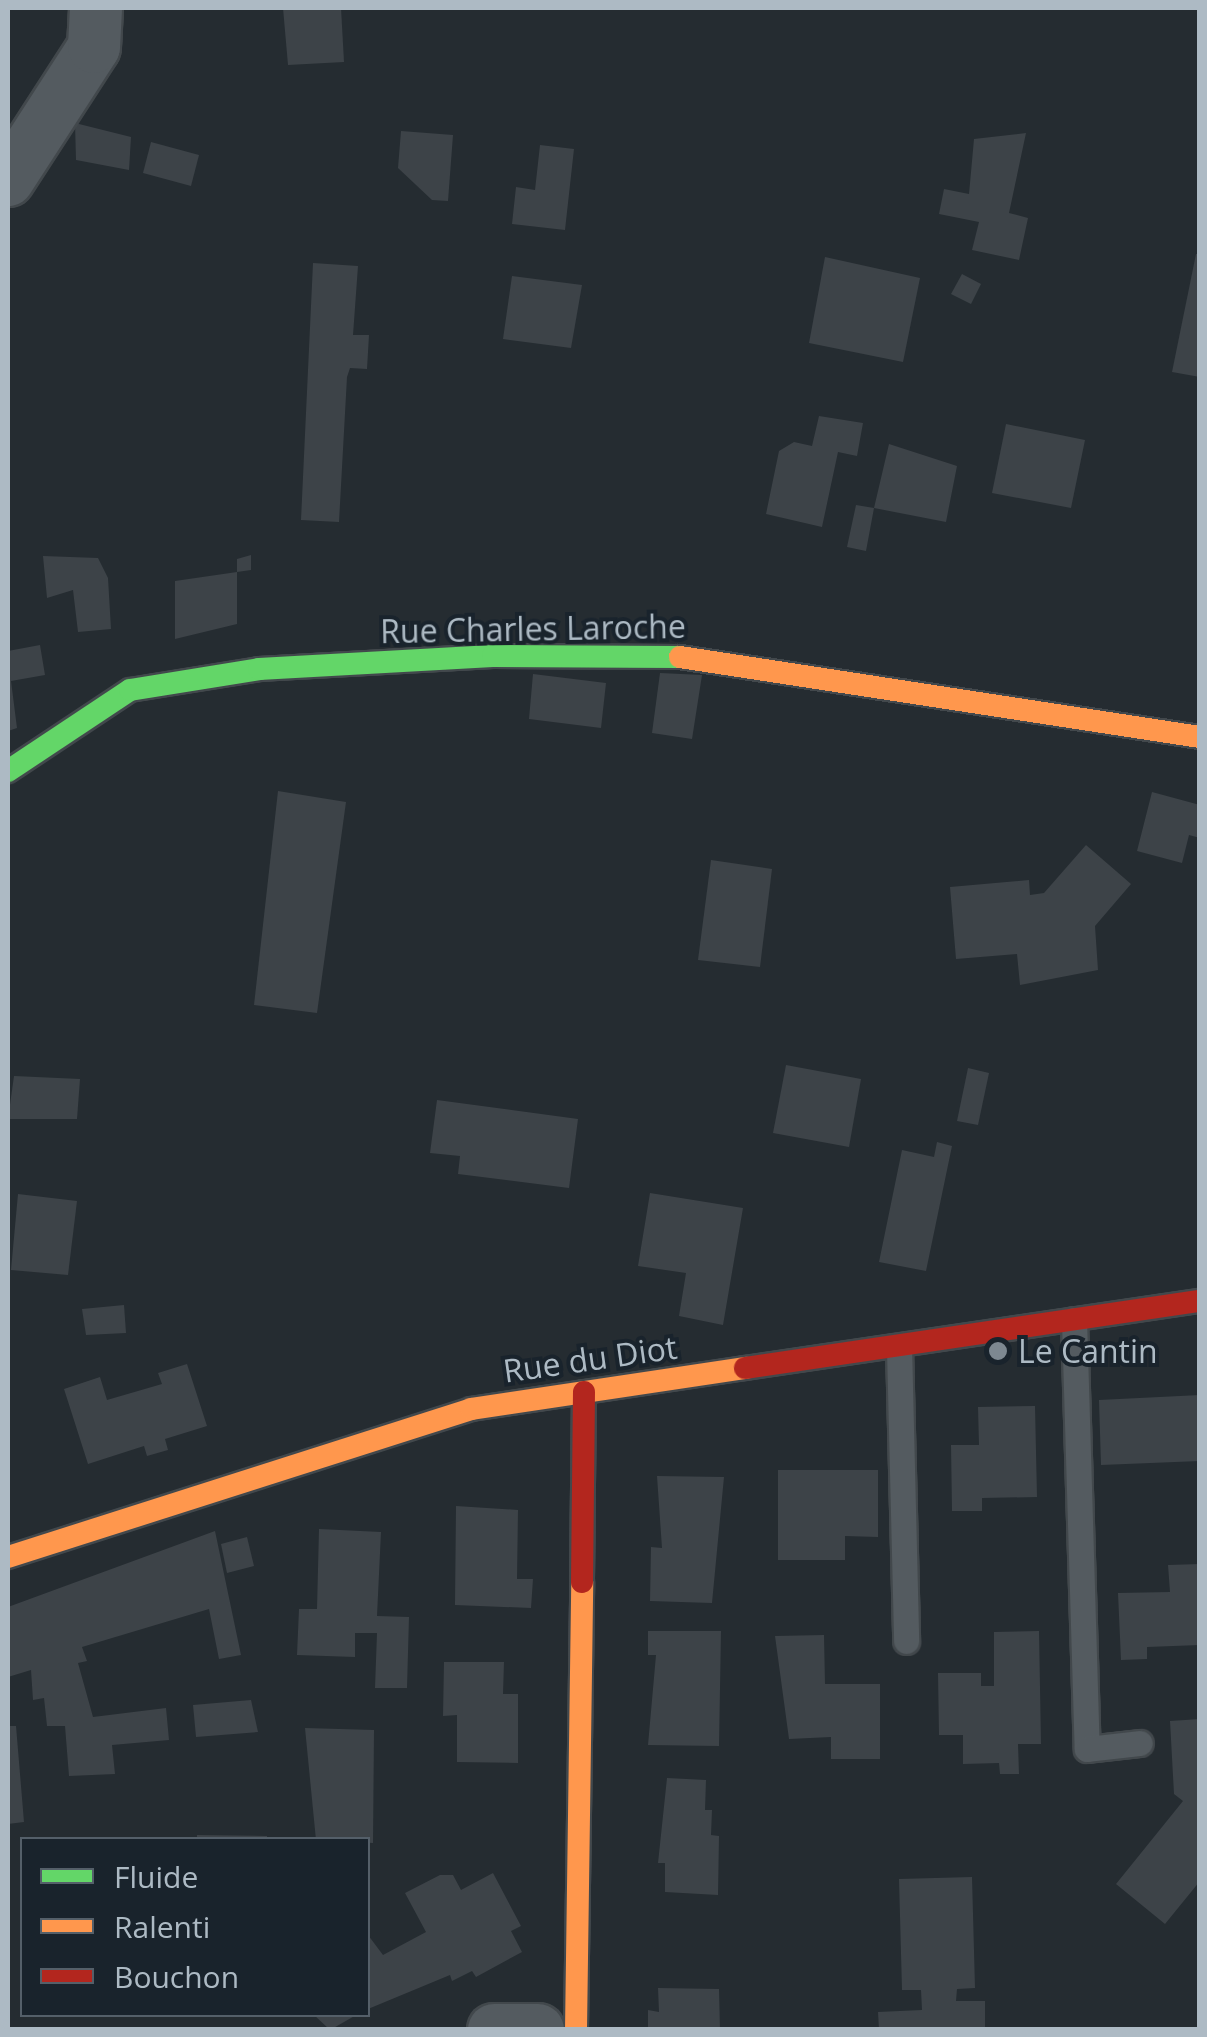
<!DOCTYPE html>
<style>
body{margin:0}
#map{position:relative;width:1207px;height:2037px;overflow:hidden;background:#252c31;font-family:"Open Sans",sans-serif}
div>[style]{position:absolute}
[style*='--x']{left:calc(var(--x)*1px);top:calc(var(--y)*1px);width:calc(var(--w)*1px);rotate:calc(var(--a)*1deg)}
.building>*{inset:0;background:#3d4348}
.roads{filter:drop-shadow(2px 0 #42484c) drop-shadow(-2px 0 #42484c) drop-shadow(0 2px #42484c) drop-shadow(0 -2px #42484c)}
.lane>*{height:25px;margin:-12.5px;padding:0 12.5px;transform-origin:12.5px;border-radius:12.5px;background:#545b60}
.street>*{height:52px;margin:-26px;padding:0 26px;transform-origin:26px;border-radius:26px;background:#545b60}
.fast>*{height:22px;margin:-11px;padding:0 11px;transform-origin:11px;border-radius:11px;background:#63d668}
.slow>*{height:22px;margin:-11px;padding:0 11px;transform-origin:11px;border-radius:11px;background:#ff974d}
.jam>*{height:22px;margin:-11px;padding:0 11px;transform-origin:11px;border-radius:11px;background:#b3261e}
.dots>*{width:28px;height:28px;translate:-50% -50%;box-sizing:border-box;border:5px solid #19232c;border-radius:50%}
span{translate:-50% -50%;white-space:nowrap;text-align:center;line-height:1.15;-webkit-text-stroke:8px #19232c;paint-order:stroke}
.street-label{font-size:32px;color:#adbac4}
.poi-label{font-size:32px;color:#adbac4}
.left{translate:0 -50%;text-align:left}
.frame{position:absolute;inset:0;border:10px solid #adbac4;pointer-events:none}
.legend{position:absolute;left:20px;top:1837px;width:350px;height:180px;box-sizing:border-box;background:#19232c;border:2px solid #545f69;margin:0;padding:12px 18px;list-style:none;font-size:30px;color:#adbac4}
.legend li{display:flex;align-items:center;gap:20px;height:50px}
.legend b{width:50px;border:2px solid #545f69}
</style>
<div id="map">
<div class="building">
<i style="clip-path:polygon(283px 8px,341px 8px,344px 62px,288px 65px)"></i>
<i style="clip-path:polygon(75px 123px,131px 137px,129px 170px,76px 160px)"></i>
<i style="clip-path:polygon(401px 131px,453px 135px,448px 201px,432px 200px,398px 168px)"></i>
<i style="clip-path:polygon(1026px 133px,1009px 213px,1028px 218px,1019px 260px,972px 250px,979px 222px,939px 214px,944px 189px,969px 194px,974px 139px)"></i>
<i style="clip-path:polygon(151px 142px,199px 155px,191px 186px,143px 173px)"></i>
<i style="clip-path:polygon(540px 145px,574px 149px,565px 230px,512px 224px,516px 187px,535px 190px)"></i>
<i style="clip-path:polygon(1196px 254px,1200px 254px,1200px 377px,1172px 372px)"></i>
<i style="clip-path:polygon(825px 257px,920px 278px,903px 362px,809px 343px)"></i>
<i style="clip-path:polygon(313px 263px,358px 266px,353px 335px,369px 335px,367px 369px,350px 368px,347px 377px,339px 522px,301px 520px)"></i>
<i style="clip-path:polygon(962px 274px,981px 284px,971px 304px,951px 294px)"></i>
<i style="clip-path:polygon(512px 276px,582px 285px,571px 348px,503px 339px)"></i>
<i style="clip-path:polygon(819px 416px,863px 423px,857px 456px,838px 452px,822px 527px,766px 514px,779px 451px,794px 442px,812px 446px)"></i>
<i style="clip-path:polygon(1006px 424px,1085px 440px,1071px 508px,992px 493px)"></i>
<i style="clip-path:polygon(889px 444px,957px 466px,946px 522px,874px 508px,866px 551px,847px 547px,856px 505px,874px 508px)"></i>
<i style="clip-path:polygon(251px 555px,251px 570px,237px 572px,237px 624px,175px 639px,175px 581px,237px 572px,237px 559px)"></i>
<i style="clip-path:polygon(43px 556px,98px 558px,108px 578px,111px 629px,78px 632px,73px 590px,47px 598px)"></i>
<i style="clip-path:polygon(40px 645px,45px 675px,11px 681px,17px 728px,8px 731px,8px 651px)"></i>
<i style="clip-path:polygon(660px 673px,702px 675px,692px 739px,652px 733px)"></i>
<i style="clip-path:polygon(533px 674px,606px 683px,601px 728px,529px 719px)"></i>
<i style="clip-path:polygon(278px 791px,346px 802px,317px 1013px,254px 1005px)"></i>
<i style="clip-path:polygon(1152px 792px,1200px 805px,1200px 838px,1189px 835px,1182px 863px,1137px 851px)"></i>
<i style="clip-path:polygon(1086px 845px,1131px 884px,1095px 926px,1098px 970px,1020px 985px,1017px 954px,956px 959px,950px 887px,1029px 880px,1030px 895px,1044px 893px)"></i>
<i style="clip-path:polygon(711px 860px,772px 869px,760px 967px,698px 960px)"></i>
<i style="clip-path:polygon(786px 1065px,861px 1079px,849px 1147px,773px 1133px)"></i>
<i style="clip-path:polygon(968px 1068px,989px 1073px,978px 1125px,957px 1121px)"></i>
<i style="clip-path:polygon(14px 1076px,80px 1079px,77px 1119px,8px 1119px)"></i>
<i style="clip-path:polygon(437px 1100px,578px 1119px,569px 1188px,458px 1174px,460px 1156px,430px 1153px)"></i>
<i style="clip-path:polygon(937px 1142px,952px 1146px,926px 1271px,879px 1262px,902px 1150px,934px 1157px)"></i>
<i style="clip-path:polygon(650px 1193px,743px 1208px,723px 1325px,679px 1316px,686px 1273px,638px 1266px)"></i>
<i style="clip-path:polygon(18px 1194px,77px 1201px,68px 1275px,11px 1270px)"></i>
<i style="clip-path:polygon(124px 1305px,126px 1333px,86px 1335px,82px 1309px)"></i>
<i style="clip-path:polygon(187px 1364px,207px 1426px,165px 1439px,168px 1450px,147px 1456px,144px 1446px,88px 1464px,64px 1389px,100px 1377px,107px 1400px,162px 1384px,158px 1373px)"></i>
<i style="clip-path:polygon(1200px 1395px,1200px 1461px,1101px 1465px,1099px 1400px)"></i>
<i style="clip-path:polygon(1035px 1406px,1037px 1497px,982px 1498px,982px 1511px,952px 1511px,951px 1445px,979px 1445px,978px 1407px)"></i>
<i style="clip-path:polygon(778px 1470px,878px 1470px,878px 1537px,845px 1536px,845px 1560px,778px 1560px)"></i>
<i style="clip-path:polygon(657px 1476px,724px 1477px,712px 1603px,650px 1601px,651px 1547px,662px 1548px)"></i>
<i style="clip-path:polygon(456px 1506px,518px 1510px,517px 1579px,533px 1579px,531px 1608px,455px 1605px)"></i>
<i style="clip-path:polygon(319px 1529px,381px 1532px,377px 1616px,409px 1617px,407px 1688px,375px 1688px,377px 1633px,355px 1633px,355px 1657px,297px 1655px,299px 1609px,317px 1609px)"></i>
<i style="clip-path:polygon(215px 1531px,241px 1655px,219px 1659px,209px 1609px,82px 1647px,87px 1661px,78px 1663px,93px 1717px,166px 1708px,169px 1740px,112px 1745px,115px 1774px,69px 1776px,65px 1726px,47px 1726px,44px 1698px,33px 1700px,31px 1670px,8px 1677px,8px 1607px)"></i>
<i style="clip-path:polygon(247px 1537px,254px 1566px,227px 1573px,221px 1544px)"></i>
<i style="clip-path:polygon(1200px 1564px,1200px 1645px,1147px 1647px,1147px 1659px,1121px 1660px,1118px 1593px,1170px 1592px,1168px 1565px)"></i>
<i style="clip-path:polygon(648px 1631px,721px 1631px,719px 1746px,648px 1745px,656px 1655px,648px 1655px)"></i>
<i style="clip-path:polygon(1039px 1631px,1041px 1744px,1018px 1744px,1019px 1774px,1000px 1774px,999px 1763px,963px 1764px,963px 1735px,939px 1735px,938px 1673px,981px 1673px,981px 1686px,994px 1686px,994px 1632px)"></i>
<i style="clip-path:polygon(824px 1635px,825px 1684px,880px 1684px,880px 1759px,831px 1759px,831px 1737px,789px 1739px,775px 1636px)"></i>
<i style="clip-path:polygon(444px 1662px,504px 1662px,503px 1694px,518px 1694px,518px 1763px,457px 1762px,457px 1715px,443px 1716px)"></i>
<i style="clip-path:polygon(251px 1700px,258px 1732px,196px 1737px,193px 1705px)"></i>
<i style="clip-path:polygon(1200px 1719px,1200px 1881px,1165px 1924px,1116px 1884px,1183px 1801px,1174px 1794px,1170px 1721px)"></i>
<i style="clip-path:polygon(8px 1726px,16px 1726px,24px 1822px,8px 1824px)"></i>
<i style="clip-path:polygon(305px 1728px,374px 1730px,373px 1843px,316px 1840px)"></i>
<i style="clip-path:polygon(667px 1778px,706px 1780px,705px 1810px,712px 1810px,711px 1835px,719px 1836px,718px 1895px,665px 1892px,665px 1863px,658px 1863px)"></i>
<i style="clip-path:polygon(197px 1835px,267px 1836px,267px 1840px,197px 1840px)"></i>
<i style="clip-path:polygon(493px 1873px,521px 1926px,511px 1931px,522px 1952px,476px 1977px,472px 1971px,452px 1981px,450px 1975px,368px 2009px,368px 1935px,383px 1955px,426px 1932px,405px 1893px,440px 1875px,453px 1875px,461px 1890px)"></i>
<i style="clip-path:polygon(972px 1877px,975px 1988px,957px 1989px,956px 2001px,985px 2001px,985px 2030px,879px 2030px,878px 2012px,922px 2010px,921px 1990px,902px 1990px,899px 1879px)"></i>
<i style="clip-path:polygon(658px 1988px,719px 1989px,720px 2030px,648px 2030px,648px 2010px,659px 2012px)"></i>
<i style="clip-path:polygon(313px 2014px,358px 2014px,330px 2030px)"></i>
</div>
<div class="roads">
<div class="lane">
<i style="--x:1074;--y:1320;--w:429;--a:88.3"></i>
<i style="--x:1087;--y:1749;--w:53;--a:-6.5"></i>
<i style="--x:899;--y:1347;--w:294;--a:88.6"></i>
</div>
<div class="street">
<i style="--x:8;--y:180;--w:158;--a:-57.1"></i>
<i style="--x:94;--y:47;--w:39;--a:-87"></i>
<i style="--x:494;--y:2030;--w:44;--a:0"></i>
</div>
<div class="fast">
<i style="--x:8;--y:771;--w:146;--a:-33.6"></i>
<i style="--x:130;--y:690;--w:131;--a:-9.2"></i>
<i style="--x:259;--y:669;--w:234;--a:-3.2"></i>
<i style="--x:493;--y:656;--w:187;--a:0.3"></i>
</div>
<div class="slow">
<i style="--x:680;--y:657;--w:526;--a:8.75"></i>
<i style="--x:8;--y:1557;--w:486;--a:-17.7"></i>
<i style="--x:471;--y:1409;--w:277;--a:-8.5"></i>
<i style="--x:576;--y:2030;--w:448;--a:-89.2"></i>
</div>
<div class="jam">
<i style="--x:745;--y:1368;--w:460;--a:-8.4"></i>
<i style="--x:582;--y:1582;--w:190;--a:-89.4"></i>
</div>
</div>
<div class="dots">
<i style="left:998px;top:1351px;background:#7d8891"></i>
</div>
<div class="street-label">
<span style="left:533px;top:629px;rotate:-1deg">Rue Charles Laroche</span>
<span style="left:590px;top:1359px;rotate:-8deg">Rue du Diot</span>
</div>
<div class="poi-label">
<span class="left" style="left:1018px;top:1351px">Le Cantin</span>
</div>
<div class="frame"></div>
<ul class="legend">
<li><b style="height:12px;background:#63d668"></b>Fluide</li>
<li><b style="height:12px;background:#ff974d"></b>Ralenti</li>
<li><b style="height:12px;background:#b3261e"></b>Bouchon</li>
</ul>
</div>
